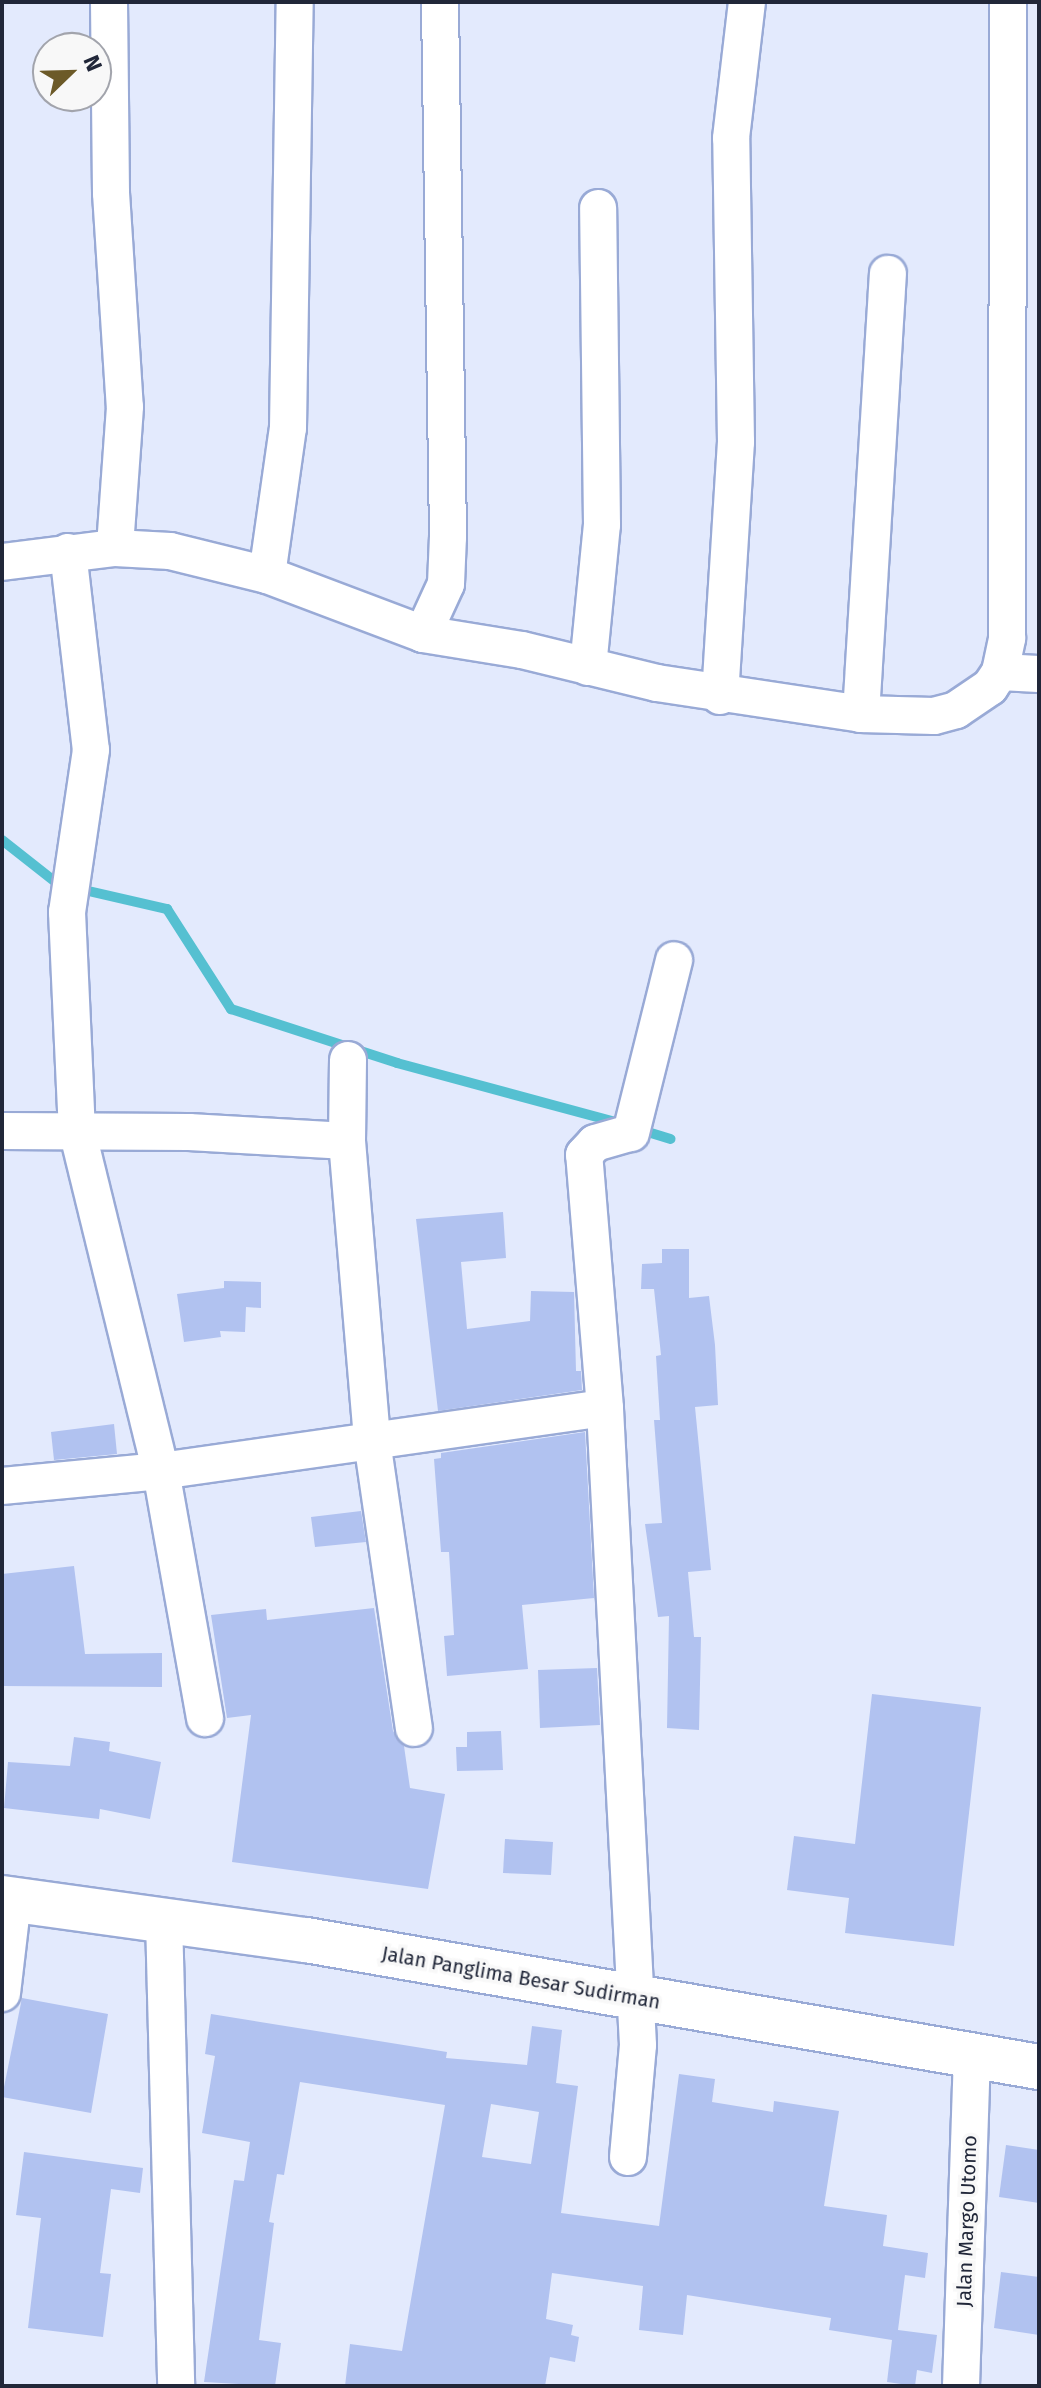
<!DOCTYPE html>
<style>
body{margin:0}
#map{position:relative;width:1041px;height:2388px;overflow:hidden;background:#e3eafd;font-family:"Fira Sans",sans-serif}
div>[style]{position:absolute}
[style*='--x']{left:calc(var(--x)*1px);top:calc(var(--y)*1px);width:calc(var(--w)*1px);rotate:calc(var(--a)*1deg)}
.stream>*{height:10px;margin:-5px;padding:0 5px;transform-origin:5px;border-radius:5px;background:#55c0d1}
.building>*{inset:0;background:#b1c2f0}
.roads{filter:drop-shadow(2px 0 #99aad6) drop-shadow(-2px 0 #99aad6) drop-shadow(0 2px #99aad6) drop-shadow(0 -2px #99aad6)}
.minor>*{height:36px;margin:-18px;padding:0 18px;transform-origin:18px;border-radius:18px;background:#fff}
.major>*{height:44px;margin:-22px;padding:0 22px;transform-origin:22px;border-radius:22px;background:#fff}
span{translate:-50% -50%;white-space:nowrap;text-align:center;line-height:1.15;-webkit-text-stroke:7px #f8f8f8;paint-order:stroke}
.street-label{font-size:20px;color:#212739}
.frame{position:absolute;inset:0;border:4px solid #212739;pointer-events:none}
.north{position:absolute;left:32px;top:32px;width:80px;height:80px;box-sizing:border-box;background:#f8f8f8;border:2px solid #a2a4ac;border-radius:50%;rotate:67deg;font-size:22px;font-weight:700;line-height:32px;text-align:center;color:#212739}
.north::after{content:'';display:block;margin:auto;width:28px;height:36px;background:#6c5a28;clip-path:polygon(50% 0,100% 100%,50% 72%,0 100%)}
</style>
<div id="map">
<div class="stream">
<i style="--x:2;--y:840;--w:71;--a:38.2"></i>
<i style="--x:58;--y:884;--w:112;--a:12.9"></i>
<i style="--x:167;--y:909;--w:119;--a:57.4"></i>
<i style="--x:231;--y:1009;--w:175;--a:18"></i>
<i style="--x:397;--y:1063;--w:234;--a:15.1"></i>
<i style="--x:638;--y:1129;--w:34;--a:17"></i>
</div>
<div class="building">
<i style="clip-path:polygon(503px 1212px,506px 1258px,461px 1262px,467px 1329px,530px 1321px,531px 1291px,574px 1292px,576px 1371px,581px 1371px,582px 1390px,438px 1411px,416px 1219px)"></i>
<i style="clip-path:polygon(662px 1249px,689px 1249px,689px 1298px,709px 1296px,715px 1345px,718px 1405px,695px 1407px,711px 1570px,688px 1572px,694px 1637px,701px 1637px,699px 1730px,667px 1728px,669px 1616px,658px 1617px,645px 1524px,662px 1523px,654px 1420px,660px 1420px,656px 1356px,661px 1355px,654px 1289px,641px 1289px,642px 1264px,662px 1263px)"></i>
<i style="clip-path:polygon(224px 1281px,261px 1282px,261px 1308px,246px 1307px,245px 1332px,220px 1331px,221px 1337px,184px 1342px,177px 1294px,224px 1288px)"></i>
<i style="clip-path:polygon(114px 1424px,117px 1454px,54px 1460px,51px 1432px)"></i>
<i style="clip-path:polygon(585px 1432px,594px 1598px,522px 1605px,528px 1669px,447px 1676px,444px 1636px,454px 1635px,449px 1552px,441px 1552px,434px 1459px,441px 1458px,441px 1453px)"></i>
<i style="clip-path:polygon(361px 1511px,366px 1542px,315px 1547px,311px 1517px)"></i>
<i style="clip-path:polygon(74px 1566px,85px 1654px,162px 1653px,162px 1687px,2px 1686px,2px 1574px)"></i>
<i style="clip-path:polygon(374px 1608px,393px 1731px,404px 1746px,410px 1788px,445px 1794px,428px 1889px,232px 1862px,251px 1715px,227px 1718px,211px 1615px,266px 1609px,267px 1620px)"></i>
<i style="clip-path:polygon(597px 1668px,600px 1725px,540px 1728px,538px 1670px)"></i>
<i style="clip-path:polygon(872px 1694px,981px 1707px,954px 1946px,845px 1933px,849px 1898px,787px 1890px,794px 1836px,855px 1844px)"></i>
<i style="clip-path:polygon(501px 1731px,503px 1770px,457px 1771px,456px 1747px,467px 1747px,467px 1732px)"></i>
<i style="clip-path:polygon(74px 1737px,110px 1742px,109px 1751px,161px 1762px,150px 1819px,100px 1809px,99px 1819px,4px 1808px,8px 1762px,70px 1766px)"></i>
<i style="clip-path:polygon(505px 1839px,553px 1842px,551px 1875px,503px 1873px)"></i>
<i style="clip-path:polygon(22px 1998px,108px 2014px,91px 2113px,2px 2097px)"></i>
<i style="clip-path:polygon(evenodd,211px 2014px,447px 2052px,446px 2058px,527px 2065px,532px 2026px,562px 2030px,556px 2083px,578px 2086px,561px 2213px,659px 2226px,679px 2074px,715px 2079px,712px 2102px,773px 2112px,774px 2101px,839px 2111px,824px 2206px,887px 2215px,883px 2246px,928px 2253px,925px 2278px,905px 2275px,898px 2330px,937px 2335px,932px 2373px,917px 2370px,915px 2386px,887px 2382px,892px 2340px,829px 2330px,831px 2318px,687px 2295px,683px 2335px,639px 2330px,643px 2286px,552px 2273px,546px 2319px,573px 2325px,571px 2335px,579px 2337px,575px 2362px,550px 2357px,545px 2386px,345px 2386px,350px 2344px,402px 2351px,445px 2105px,300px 2082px,284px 2175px,277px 2174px,269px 2222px,274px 2223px,259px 2340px,281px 2343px,275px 2386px,204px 2382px,234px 2180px,244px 2181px,250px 2142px,202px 2133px,215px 2056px,205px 2054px,211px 2014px,491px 2104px,539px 2112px,531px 2164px,482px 2157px,491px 2104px)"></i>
<i style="clip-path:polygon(1006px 2145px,1039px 2150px,1039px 2203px,999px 2197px)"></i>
<i style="clip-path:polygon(24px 2152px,143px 2168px,140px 2193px,111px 2189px,100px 2273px,111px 2274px,103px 2337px,28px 2328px,41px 2218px,16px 2215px)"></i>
<i style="clip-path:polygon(1001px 2272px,1039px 2277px,1039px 2335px,994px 2328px)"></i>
</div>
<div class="roads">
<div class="minor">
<i style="--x:109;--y:2;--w:191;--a:89.4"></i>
<i style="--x:111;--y:193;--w:214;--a:86.3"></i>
<i style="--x:125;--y:407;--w:141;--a:94.1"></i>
<i style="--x:68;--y:552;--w:199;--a:83.4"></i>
<i style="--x:91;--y:750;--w:164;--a:98.4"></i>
<i style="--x:67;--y:912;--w:218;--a:87.4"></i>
<i style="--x:77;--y:1130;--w:351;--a:76.2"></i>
<i style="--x:161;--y:1471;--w:251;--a:79.9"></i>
<i style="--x:2;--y:562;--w:114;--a:-7.1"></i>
<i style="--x:115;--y:548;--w:55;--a:3.1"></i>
<i style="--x:170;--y:551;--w:100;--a:13.9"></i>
<i style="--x:267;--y:575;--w:167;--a:20.7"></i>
<i style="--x:423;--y:634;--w:100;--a:9.2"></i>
<i style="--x:522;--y:650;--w:139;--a:13.7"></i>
<i style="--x:657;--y:683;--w:206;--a:8.6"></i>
<i style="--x:861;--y:714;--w:73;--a:1.6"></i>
<i style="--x:934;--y:716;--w:23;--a:-15"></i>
<i style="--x:956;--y:710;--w:41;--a:-34.1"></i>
<i style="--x:990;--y:687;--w:18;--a:-56"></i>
<i style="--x:1000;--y:672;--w:35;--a:-78"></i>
<i style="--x:1007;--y:638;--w:636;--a:-89.91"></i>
<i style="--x:267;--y:575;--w:148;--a:-81.9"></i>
<i style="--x:288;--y:428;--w:426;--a:-89.1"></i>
<i style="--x:423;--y:634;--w:55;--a:-65.3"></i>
<i style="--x:446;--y:584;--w:47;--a:-87.6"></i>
<i style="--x:448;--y:537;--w:535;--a:-90.86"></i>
<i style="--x:588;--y:667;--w:143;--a:-84.4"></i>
<i style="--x:602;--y:525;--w:317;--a:-90.7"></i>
<i style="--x:1000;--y:672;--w:39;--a:3"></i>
<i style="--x:720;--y:696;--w:255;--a:-86.4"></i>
<i style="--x:736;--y:442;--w:304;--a:-90.9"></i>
<i style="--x:731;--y:138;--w:137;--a:-83.3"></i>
<i style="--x:861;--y:714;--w:441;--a:-86.5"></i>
<i style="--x:348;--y:1060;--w:81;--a:90.7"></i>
<i style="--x:347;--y:1141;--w:301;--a:85.2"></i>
<i style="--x:372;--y:1441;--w:290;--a:81.7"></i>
<i style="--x:2;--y:1131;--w:187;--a:0.3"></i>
<i style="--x:189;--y:1132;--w:158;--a:3.3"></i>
<i style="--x:2;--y:1486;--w:160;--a:-5.4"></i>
<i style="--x:161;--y:1471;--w:448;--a:-8.1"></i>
<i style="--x:164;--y:1919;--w:467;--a:88.5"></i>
<i style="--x:2;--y:1993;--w:94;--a:-83.3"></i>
<i style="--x:628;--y:2157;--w:112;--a:-84.9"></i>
<i style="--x:638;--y:2045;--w:638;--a:-92.97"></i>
<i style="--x:605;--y:1408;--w:254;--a:-94.7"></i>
<i style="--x:584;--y:1155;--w:16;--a:-47"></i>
<i style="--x:595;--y:1143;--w:37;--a:-16"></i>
<i style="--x:631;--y:1133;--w:178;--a:-76"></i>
<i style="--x:961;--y:2386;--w:331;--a:-88.1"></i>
</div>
<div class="major">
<i style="--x:2;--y:1898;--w:307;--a:7.9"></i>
<i style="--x:306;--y:1940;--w:744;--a:9.83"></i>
</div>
</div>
<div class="street-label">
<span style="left:521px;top:1978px;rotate:10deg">Jalan Panglima Besar Sudirman</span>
<span style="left:967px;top:2221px;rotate:-88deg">Jalan Margo Utomo</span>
</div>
<div class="frame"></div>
<div class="north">N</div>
</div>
